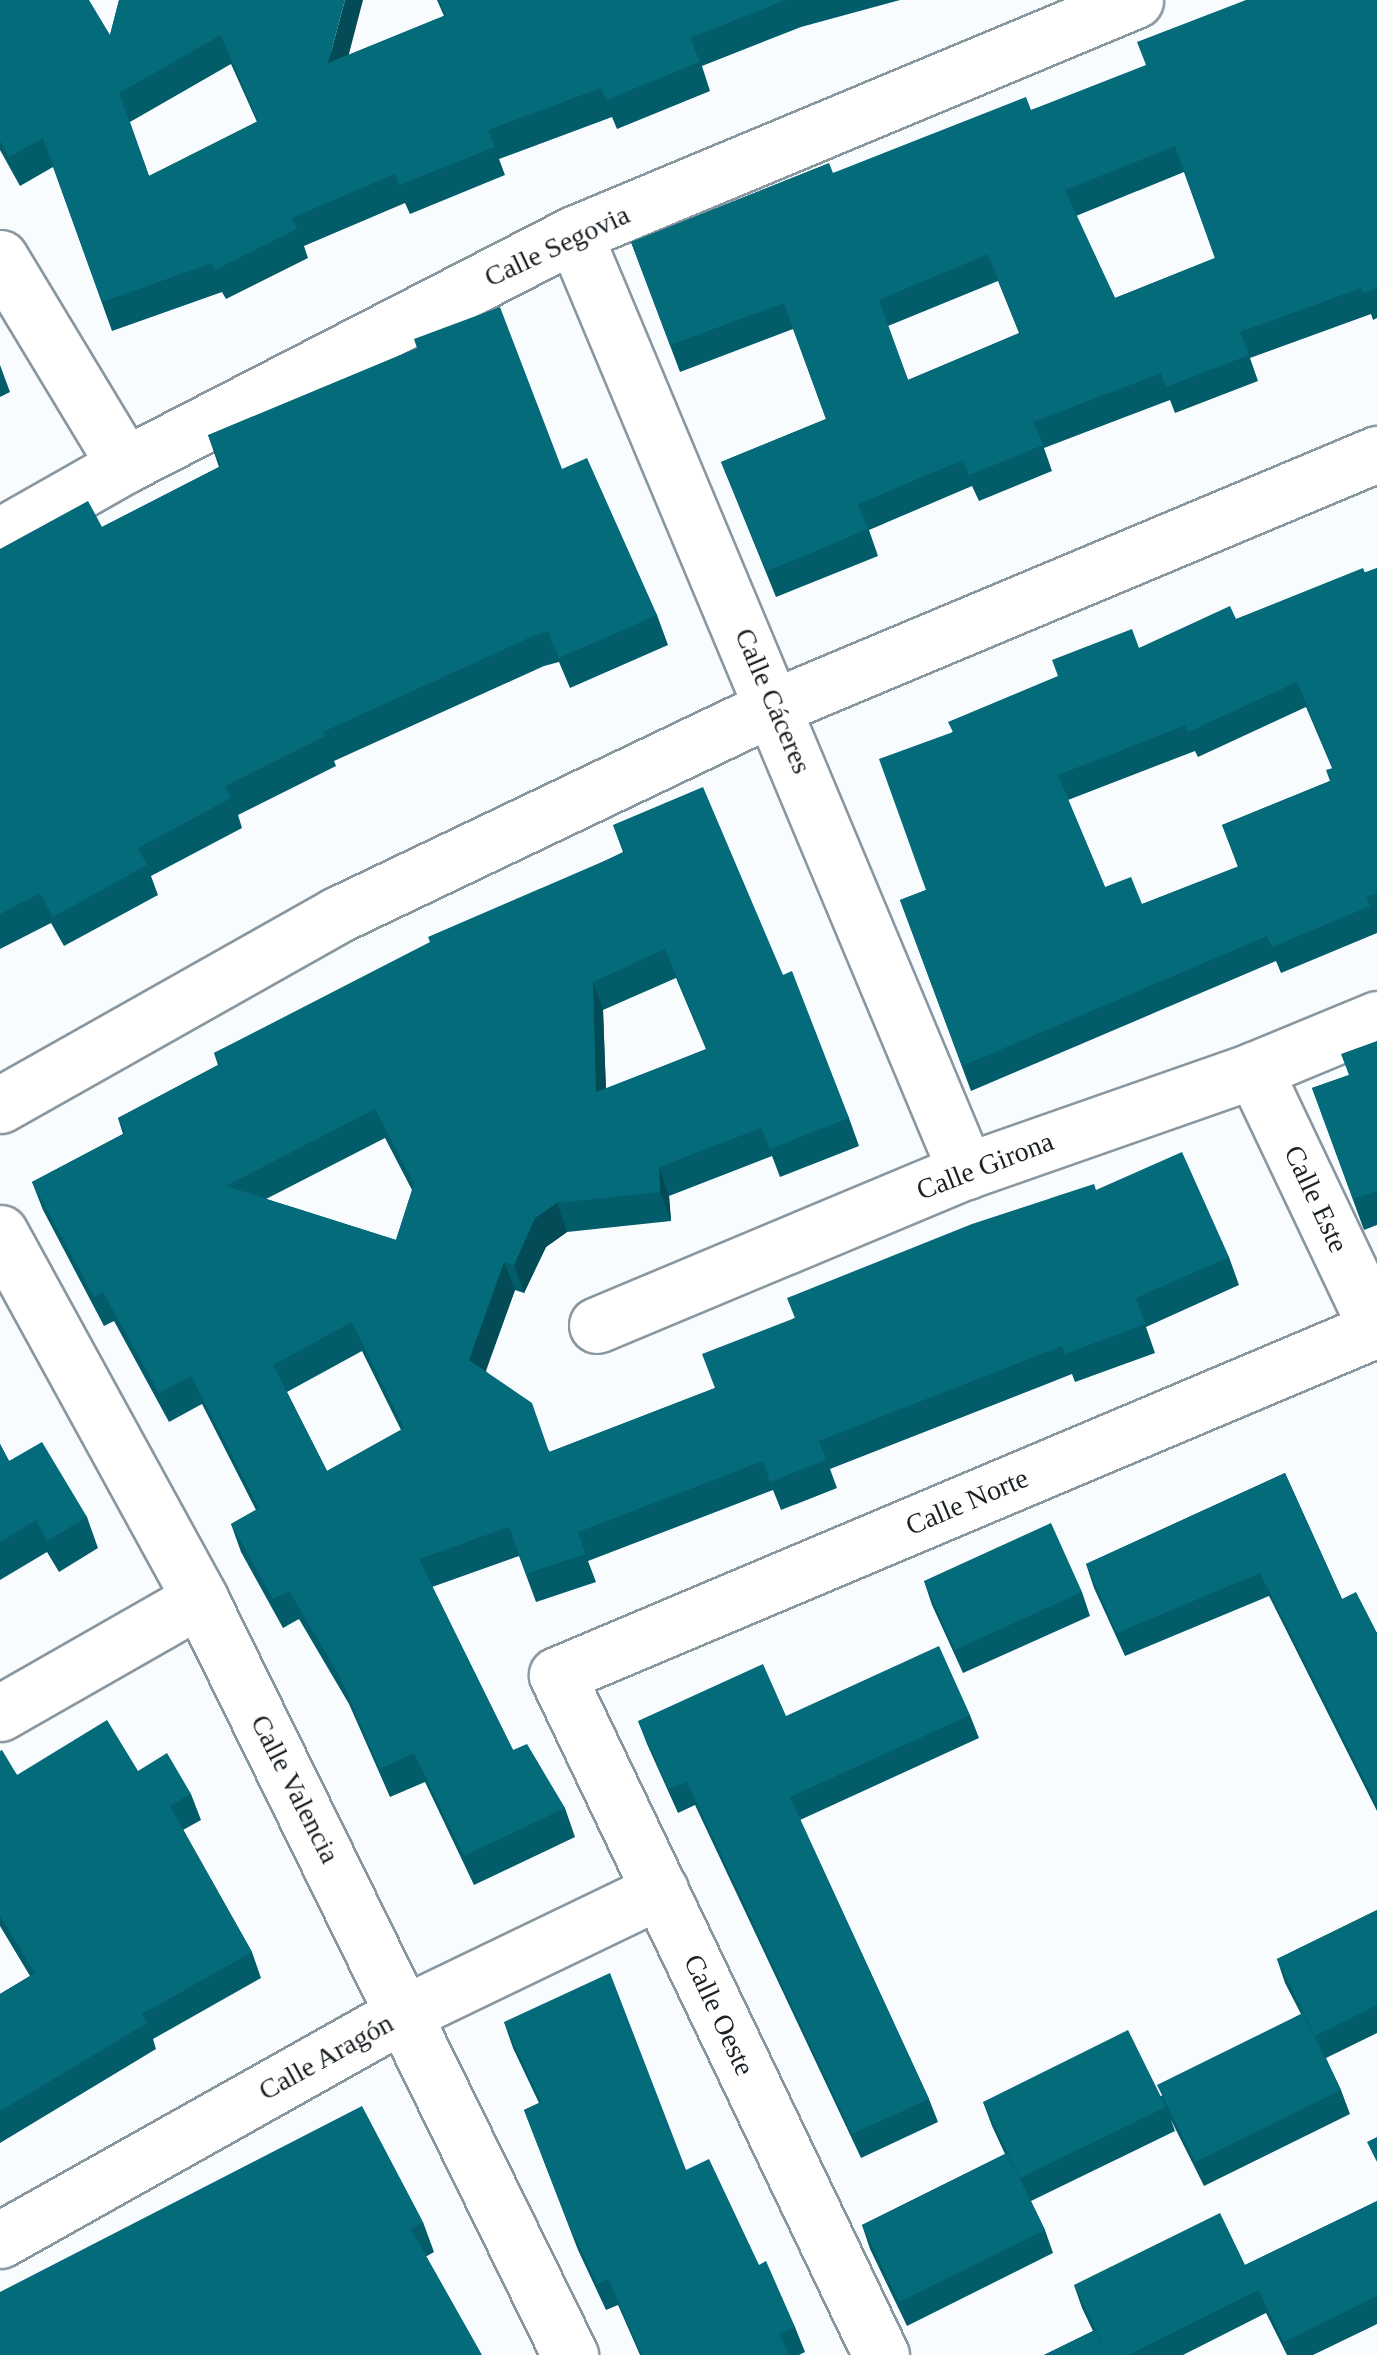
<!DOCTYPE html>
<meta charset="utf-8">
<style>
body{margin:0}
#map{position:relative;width:1377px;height:2355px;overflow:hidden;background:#f9fcfe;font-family:Georgia,serif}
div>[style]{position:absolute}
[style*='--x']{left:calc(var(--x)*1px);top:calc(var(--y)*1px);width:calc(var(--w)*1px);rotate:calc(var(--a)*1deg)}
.roads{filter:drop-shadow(2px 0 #8997a1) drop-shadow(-2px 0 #8997a1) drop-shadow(0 2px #8997a1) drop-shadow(0 -2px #8997a1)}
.minor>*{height:55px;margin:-27.5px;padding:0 27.5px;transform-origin:27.5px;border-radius:27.5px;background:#fff}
.wall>*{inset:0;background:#035c6a}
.shaded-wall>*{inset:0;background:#034b56}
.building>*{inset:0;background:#046b7b}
span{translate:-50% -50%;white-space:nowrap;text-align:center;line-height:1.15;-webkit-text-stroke:10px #fff;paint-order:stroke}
.street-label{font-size:28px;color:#1b2024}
</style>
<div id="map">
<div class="roads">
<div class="minor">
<i style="--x:574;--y:234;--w:1016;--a:67.3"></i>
<i style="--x:0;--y:258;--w:242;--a:58.9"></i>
<i style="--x:0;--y:536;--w:144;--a:-29.6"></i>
<i style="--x:125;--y:465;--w:505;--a:-27.22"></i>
<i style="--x:574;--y:234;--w:608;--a:-22.64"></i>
<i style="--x:1254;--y:1070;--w:287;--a:64.6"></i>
<i style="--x:0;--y:1105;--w:387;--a:-29.4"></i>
<i style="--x:337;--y:915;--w:486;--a:-25.5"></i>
<i style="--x:776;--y:706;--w:652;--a:-22.75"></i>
<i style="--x:0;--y:1233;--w:417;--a:61.3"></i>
<i style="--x:200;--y:1599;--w:842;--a:63.92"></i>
<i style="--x:597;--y:1325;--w:400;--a:-22.7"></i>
<i style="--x:966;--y:1171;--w:305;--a:-19.3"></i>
<i style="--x:1254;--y:1070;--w:133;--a:-22.5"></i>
<i style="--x:0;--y:1713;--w:230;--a:-29.7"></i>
<i style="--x:0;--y:2240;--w:467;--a:-29.3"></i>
<i style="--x:407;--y:2012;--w:281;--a:-25.7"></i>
<i style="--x:881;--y:2355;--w:753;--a:-115.48"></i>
<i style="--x:557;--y:1675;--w:890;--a:-22.88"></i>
</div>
</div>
<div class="wall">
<i style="clip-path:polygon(evenodd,0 0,110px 35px,119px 0,349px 55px,444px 16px,437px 0,900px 0,801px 27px,702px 66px,710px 91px,617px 129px,612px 117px,499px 159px,505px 175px,410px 214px,405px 203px,304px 246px,308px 258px,226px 299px,222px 292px,112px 331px,53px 167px,20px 186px,0 150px,0 0,231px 64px,257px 122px,149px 176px,130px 122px,231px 64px)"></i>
<i style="clip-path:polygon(evenodd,1377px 0,1377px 318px,1373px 320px,1371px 314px,1250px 358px,1258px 381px,1175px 413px,1170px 400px,1044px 448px,1052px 471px,979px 501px,972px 486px,869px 530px,878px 556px,776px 597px,721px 462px,826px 419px,793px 329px,680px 372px,631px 242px,833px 173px,1377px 0,1184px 172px,1215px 258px,1115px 298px,1076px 216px,1184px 172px,1377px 0,998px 281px,1019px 333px,908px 380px,888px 326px,998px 281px)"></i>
<i style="clip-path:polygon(0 365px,10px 392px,0 397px)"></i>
<i style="clip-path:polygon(208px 435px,562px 469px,657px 615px,668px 645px,570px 688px,559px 662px,544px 666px,334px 761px,336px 766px,238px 815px,242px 828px,151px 876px,158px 895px,64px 946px,51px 923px,0 949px,0 549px,102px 527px,219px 467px)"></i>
<i style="clip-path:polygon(evenodd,1377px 568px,1377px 933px,1281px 973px,1276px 961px,971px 1091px,900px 900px,926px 890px,952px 732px,1139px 648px,1236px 619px,1377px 568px,1306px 707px,1332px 768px,1330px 781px,1222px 825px,1238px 867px,1142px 904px,1105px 887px,1068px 800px,1195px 751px,1198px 757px,1306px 707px)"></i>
<i style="clip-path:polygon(evenodd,613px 825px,783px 975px,849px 1118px,859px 1146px,780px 1177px,772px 1156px,669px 1196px,671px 1221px,567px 1232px,546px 1247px,524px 1293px,515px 1290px,486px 1371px,550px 1452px,715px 1388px,794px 1318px,1096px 1190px,1229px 1257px,1239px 1285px,1146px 1327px,1155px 1353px,1075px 1382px,1072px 1374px,830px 1469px,837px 1488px,781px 1510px,773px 1490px,588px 1561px,596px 1582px,536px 1602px,519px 1556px,432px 1587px,513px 1750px,565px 1808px,575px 1837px,474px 1885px,425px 1782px,390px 1797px,349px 1704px,299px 1619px,283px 1628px,241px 1552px,231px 1524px,256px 1510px,202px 1404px,169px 1422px,114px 1321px,104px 1326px,43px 1210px,32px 1182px,123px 1134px,118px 1118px,218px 1065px,214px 1053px,623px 852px,613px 825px,676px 978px,706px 1049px,606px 1089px,603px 1010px,676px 978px,613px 825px,385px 1138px,412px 1190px,396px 1240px,266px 1199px,385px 1138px,613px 825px,362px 1351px,401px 1430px,327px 1471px,287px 1392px,362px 1351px)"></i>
<i style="clip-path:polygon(1377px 1041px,1377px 1225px,1364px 1230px,1312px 1088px,1349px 1075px)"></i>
<i style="clip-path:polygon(0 1444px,9px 1461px,87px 1517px,98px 1548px,59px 1572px,47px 1552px,0 1580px)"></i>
<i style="clip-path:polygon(1285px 1473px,1342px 1599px,1377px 1633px,1377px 1811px,1269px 1596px,1125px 1656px,1094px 1588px,1086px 1564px)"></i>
<i style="clip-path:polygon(924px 1581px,1082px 1592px,1090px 1616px,963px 1673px,932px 1605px)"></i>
<i style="clip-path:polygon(970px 1715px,979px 1738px,800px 1820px,929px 2099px,938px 2122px,861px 2158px,695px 1805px,678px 1813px,647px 1744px,638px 1721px,786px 1716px)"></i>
<i style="clip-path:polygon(0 1751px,17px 1775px,138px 1771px,191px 1794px,201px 1820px,183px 1830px,252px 1952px,261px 1978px,153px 2039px,156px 2049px,0 2143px,0 1994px,30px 1976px,0 1926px)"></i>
<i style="clip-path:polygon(1377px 1910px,1377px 2033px,1326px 2058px,1341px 2090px,1350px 2114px,1204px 2186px,1171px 2120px,1175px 2131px,1031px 2201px,1045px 2230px,1053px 2253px,907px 2326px,870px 2249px,862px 2225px,1005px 2154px,992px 2126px,983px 2102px,1161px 2096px,1301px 2014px,1285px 1983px,1277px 1959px)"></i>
<i style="clip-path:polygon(504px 2022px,686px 2170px,759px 2265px,795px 2327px,805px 2352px,799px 2355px,640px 2355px,618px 2305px,606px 2310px,578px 2250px,524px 2110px,539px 2103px,513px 2048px)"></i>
<i style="clip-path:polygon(1377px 2201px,1377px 2324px,1313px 2355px,1287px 2355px,1266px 2313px,1183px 2355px,1044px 2355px,1093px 2331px,1082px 2308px,1074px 2285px,1245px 2265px)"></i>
<i style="clip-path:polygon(423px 2222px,434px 2252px,427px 2256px,0 2355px)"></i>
</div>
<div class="shaded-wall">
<i style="clip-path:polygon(345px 0,363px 0,339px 92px,328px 63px)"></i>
<i style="clip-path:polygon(593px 982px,603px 1010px,607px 1121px,596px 1092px)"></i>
<i style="clip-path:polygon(659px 1167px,669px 1196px,671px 1221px,660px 1192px)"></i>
<i style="clip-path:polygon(557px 1203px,567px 1232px,546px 1247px,524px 1293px,514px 1265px,535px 1218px)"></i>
<i style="clip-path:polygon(504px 1262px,515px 1290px,479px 1388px,469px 1360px)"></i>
</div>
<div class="building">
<i style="clip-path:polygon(evenodd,0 0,89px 0,110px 35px,119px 0,345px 0,328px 63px,446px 15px,439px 0,785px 0,690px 38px,700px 62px,606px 100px,601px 88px,488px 130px,495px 147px,399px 185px,395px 174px,292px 218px,297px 229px,215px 270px,212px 263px,102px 302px,43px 138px,9px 157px,0 141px,0 0,221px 35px,258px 121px,149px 176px,119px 93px,221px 35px)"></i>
<i style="clip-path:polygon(evenodd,1246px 0,1377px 0,1377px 288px,1363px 293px,1361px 288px,1240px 332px,1249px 355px,1166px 387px,1161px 373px,1033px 422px,1043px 445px,969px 475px,963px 460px,858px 504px,868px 529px,767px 571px,721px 462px,826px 419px,784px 303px,670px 345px,631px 242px,829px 163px,833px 173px,1026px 97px,1031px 110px,1146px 65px,1137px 42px,1246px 0,1175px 146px,1215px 258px,1115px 298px,1065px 190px,1175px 146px,1246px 0,988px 254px,1020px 333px,908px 380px,879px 300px,988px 254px)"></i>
<i style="clip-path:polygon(500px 307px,562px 469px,587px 458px,657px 615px,559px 658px,548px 632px,533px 636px,323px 732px,325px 736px,225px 786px,231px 798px,138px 848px,147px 865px,53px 917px,40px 893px,0 914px,0 549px,88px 501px,102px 527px,221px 466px,208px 435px,417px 348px,414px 339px)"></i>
<i style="clip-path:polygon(evenodd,1363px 568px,1365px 573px,1377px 568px,1377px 893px,1366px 897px,1370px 906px,1272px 947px,1267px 936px,962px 1066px,900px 900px,926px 890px,879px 759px,953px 732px,948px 722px,1058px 676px,1052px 660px,1132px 629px,1139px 648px,1230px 606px,1236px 619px,1363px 568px,1297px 682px,1333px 768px,1326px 770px,1330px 781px,1222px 825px,1239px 866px,1142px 904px,1131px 877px,1105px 887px,1058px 775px,1186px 725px,1188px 732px,1297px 682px)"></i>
<i style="clip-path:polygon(evenodd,703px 787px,783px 975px,792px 971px,849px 1118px,770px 1149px,761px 1128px,659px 1167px,660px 1192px,557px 1203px,535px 1218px,514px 1265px,504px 1262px,469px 1360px,532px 1403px,549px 1452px,715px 1388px,702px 1354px,795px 1318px,787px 1298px,972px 1224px,1094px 1184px,1096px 1190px,1182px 1152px,1229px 1257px,1136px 1298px,1145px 1324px,1065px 1354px,1062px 1346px,819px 1441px,826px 1460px,770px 1482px,763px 1461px,578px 1532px,585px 1554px,526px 1574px,509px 1527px,419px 1559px,513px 1750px,527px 1744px,565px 1808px,464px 1856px,414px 1753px,380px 1769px,339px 1675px,289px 1591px,273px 1599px,231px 1524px,259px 1508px,191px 1376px,159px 1393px,103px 1292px,94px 1297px,32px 1182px,125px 1133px,118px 1118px,220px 1064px,214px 1053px,430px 942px,428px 937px,625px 852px,613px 825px,703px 787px,665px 949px,707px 1049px,596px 1092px,593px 982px,665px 949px,703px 787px,375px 1109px,414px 1184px,396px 1240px,226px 1186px,375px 1109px,703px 787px,352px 1322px,404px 1428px,327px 1471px,273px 1365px,352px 1322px)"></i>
<i style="clip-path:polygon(1377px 1041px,1377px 1191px,1353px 1199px,1312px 1088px,1349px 1075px,1341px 1054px)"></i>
<i style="clip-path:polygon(42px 1442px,87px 1517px,47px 1541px,36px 1520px,0 1542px,0 1444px,9px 1461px)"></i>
<i style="clip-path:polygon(1285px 1473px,1342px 1599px,1356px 1592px,1377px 1633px,1377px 1805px,1260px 1573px,1117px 1633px,1086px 1564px)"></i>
<i style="clip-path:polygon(1051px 1523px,1082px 1592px,955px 1650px,924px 1581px)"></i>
<i style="clip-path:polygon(939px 1646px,970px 1715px,790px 1797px,929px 2099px,852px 2134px,687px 1782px,669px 1789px,638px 1721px,763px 1664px,786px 1716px)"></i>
<i style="clip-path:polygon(107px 1720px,138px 1771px,167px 1753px,191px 1794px,170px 1806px,252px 1952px,142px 2014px,147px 2023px,0 2111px,0 1994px,35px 1973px,0 1916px,0 1751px,2px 1750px,17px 1775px)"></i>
<i style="clip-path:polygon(1377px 1910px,1377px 2005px,1315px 2036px,1277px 1959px)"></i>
<i style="clip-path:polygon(610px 1973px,686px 2170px,709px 2159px,759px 2265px,766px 2261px,795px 2327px,779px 2334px,789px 2355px,642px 2355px,608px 2279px,597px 2284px,569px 2225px,524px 2110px,541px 2102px,504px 2022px)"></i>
<i style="clip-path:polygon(1303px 2013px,1341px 2090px,1195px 2162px,1157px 2085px)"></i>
<i style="clip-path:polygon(1128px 2030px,1166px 2107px,1020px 2178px,983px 2102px)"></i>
<i style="clip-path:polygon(362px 2106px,423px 2222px,411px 2229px,482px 2355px,0 2355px,0 2292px)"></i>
<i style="clip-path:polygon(1377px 2137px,1377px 2162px,1367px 2142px)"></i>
<i style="clip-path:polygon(1007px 2153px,1045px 2230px,899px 2302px,862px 2225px)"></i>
<i style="clip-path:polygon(1377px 2201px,1377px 2296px,1284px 2342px,1248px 2270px,1258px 2290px,1128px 2355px,1108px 2355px,1074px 2285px,1220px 2213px,1245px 2265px)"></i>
<i style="clip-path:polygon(1095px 2330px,1108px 2355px,1044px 2355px)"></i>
</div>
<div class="street-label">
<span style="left:557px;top:246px;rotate:-25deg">Calle Segovia</span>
<span style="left:773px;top:701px;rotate:67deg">Calle Cáceres</span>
<span style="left:985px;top:1166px;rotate:-21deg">Calle Girona</span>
<span style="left:1316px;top:1199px;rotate:65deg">Calle Este</span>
<span style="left:967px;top:1502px;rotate:-23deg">Calle Norte</span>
<span style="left:295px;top:1789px;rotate:63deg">Calle Valencia</span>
<span style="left:719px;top:2015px;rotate:65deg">Calle Oeste</span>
<span style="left:326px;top:2057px;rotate:-29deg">Calle Aragón</span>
</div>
</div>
